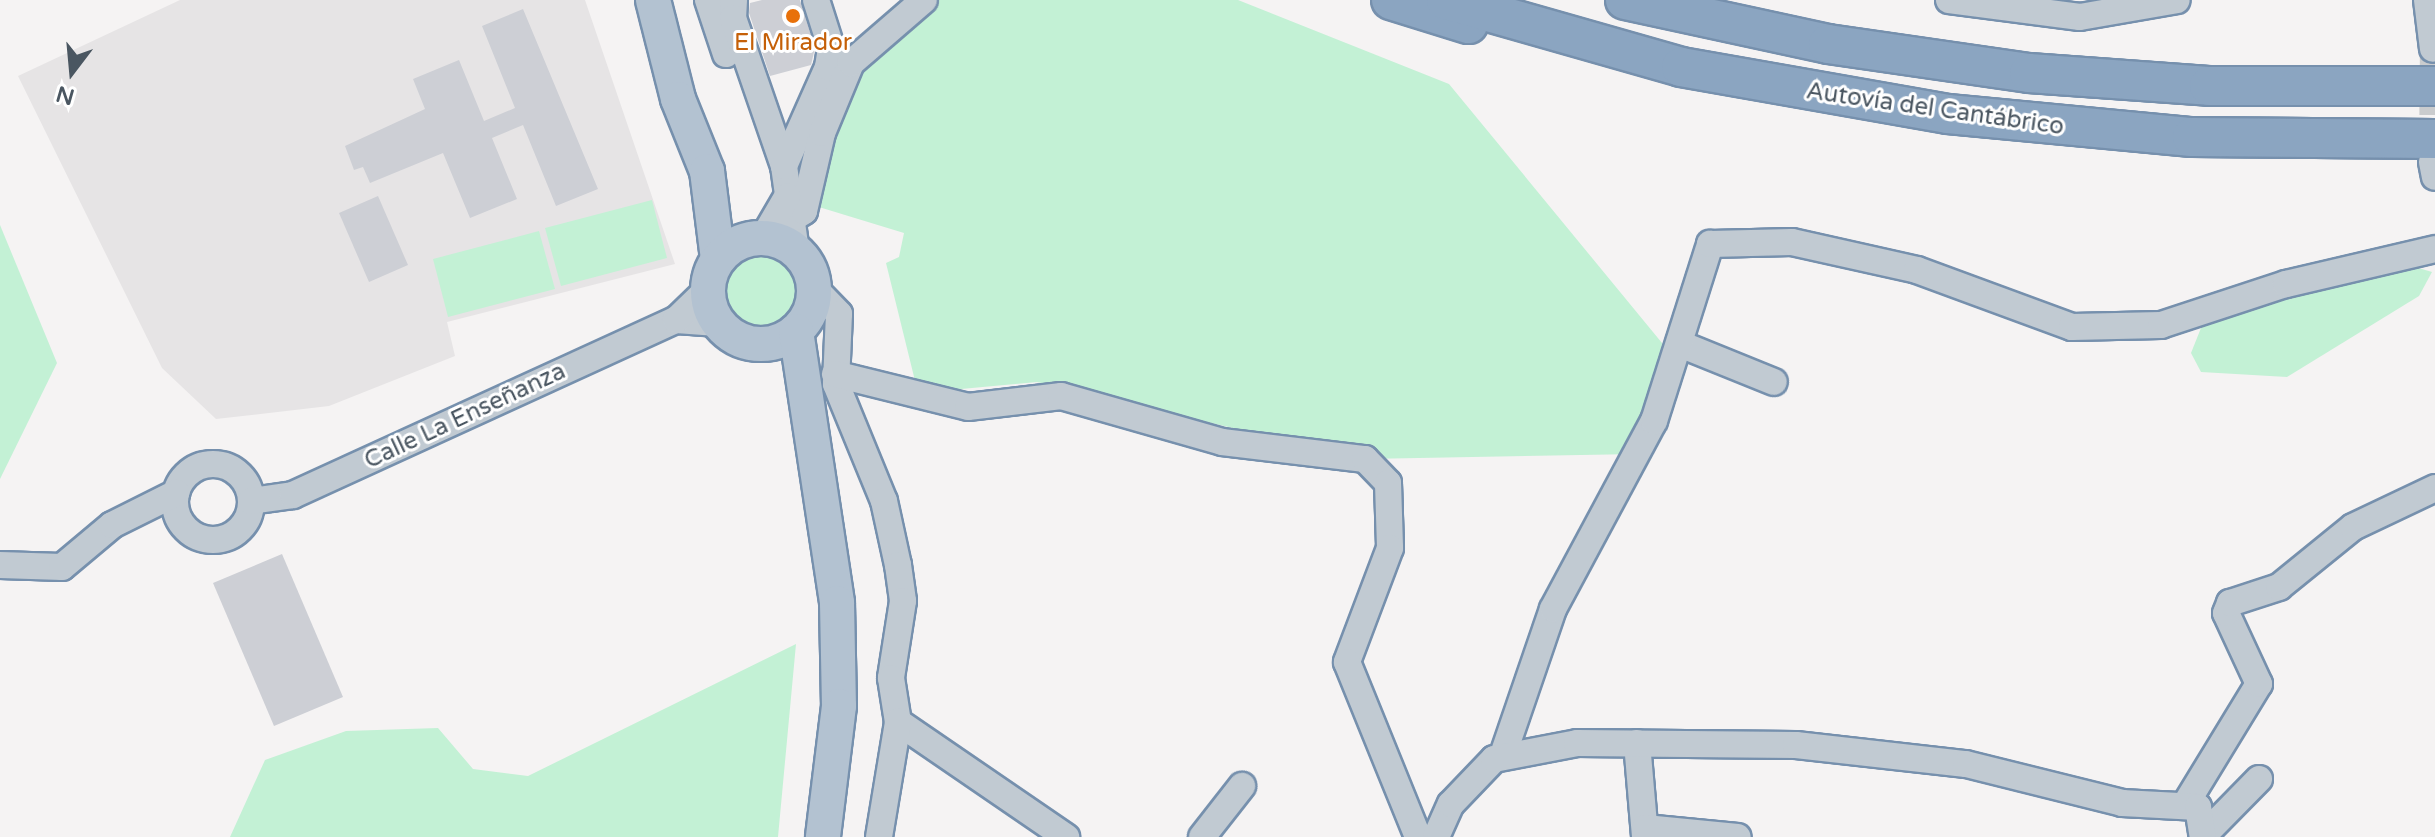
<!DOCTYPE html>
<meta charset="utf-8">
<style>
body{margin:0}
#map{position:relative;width:2435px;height:837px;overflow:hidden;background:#f5f3f3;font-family:"Varela Round",sans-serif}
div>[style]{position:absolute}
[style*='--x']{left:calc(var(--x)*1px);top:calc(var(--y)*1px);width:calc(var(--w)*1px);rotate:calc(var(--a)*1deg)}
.education>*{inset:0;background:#e6e4e5}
.green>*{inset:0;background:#c3f1d5}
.round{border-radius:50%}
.building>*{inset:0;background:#cdcfd5}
.minor-tunnel>*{height:26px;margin-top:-13px;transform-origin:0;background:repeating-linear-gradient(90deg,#caccce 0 26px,transparent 0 39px)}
.roads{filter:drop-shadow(2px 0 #7690ad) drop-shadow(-2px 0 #7690ad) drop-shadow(0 2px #7690ad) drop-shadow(0 -2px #7690ad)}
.minor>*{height:26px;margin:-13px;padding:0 13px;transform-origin:13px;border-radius:13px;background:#c1cad2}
.minor>.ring{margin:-13px;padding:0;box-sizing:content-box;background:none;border:26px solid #c1cad2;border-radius:50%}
.major>*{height:34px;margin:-17px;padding:0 17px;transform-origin:17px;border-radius:17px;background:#b3c2d1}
.major>.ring{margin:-17px;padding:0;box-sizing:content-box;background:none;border:34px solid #b3c2d1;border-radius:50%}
.highway>*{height:38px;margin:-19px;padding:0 19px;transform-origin:19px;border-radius:19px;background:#8ba5c1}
.dots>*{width:22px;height:22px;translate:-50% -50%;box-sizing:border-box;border:4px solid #fff;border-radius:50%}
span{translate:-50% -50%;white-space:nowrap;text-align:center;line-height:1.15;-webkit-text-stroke:6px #fff;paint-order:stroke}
.food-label{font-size:24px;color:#c56008}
.street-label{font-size:24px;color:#4a5661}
.north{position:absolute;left:32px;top:32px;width:80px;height:80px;-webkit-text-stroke:6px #fff;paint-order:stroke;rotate:196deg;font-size:22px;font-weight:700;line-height:32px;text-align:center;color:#4a5661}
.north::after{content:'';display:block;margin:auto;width:28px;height:36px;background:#4a5661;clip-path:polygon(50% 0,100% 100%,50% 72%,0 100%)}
</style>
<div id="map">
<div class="education">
<i style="clip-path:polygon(180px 0,585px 0,675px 264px,447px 322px,455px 356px,329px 406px,216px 419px,162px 368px,18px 76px)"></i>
</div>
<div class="green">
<i style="clip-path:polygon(932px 0,1238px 0,1449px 84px,1676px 360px,1638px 454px,1365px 459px,1037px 382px,918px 393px,886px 263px,899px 257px,904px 233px,809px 204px,843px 86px)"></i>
<i style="clip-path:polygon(652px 200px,667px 258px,561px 286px,545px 228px)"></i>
<i style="clip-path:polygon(0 225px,57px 363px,0 479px)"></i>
<i style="clip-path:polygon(539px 231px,555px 289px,448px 317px,433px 259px)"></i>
<i class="round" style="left:719px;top:251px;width:82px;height:82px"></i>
<i style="clip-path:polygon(2412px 266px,2432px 272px,2419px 296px,2287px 377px,2201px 372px,2191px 353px,2203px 323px,2369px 271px)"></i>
<i style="clip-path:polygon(796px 644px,778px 837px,230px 837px,265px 760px,346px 731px,438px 728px,473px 769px,528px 776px)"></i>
</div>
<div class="building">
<i style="clip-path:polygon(762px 0,800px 0,815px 48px,811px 65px,770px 76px,749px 13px,750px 3px)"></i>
<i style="clip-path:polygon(523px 9px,598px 189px,556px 206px,523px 125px,492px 138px,517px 199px,470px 218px,443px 153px,370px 183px,363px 167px,354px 170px,345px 146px,425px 109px,413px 79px,459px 60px,484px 121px,515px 108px,482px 26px)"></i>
<i style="clip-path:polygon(378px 196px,408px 265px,369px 282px,339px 213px)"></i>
<i style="clip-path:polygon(282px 554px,343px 697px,274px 726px,213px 583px)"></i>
</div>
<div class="minor-tunnel">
<i style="--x:2432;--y:154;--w:105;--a:-89.5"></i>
</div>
<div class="roads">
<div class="minor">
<i style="--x:708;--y:0;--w:57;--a:71.6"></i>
<i style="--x:734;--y:0;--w:18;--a:93"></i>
<i style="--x:733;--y:18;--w:157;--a:71"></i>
<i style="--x:784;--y:166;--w:86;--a:82"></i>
<i style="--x:1949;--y:0;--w:132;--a:7.4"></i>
<i style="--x:2080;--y:17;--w:98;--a:-9.9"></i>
<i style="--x:2427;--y:0;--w:49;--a:83"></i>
<i style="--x:2432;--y:162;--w:15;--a:79"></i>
<i style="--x:784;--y:166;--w:108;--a:-66"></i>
<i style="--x:828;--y:67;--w:20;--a:-81"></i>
<i style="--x:831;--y:47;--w:49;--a:-107.7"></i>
<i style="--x:793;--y:218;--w:13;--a:-32"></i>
<i style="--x:804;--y:211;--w:80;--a:-77"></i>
<i style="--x:822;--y:133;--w:76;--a:-67.5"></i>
<i style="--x:851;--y:63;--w:96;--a:-40.8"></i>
<i style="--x:763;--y:238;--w:48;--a:-59.7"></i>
<i style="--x:814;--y:288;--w:36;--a:46"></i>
<i style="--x:839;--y:314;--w:70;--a:92.5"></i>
<i style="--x:836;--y:384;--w:126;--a:67.7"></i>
<i style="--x:884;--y:501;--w:66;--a:77.7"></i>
<i style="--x:898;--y:565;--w:36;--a:82"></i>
<i style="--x:903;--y:601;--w:78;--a:98.9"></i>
<i style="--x:891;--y:678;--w:45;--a:81"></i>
<i style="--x:898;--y:722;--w:204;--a:34.4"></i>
<i style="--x:676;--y:320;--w:42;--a:4.1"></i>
<i style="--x:1680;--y:344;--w:101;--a:22"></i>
<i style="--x:835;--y:374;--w:137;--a:13.9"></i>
<i style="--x:968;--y:407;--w:94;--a:-6.7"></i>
<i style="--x:1061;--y:396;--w:167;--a:15.9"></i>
<i style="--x:1222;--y:442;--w:144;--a:6.8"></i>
<i style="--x:1365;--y:459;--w:33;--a:46"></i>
<i style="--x:1388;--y:483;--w:65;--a:88.2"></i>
<i style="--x:1390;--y:548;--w:122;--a:110.7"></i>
<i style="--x:1347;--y:662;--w:189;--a:67.9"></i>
<i class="ring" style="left:175px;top:464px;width:50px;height:50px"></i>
<i style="--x:251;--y:501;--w:42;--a:-8.1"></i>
<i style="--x:293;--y:495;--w:421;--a:-24.6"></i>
<i style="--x:676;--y:320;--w:43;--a:-44.1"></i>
<i style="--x:0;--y:565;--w:62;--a:1.8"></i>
<i style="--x:62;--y:567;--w:65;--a:-40"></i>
<i style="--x:112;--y:525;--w:72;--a:-26.6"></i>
<i style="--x:1637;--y:743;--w:94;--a:85.1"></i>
<i style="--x:1503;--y:755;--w:154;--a:-71.1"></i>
<i style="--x:1553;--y:609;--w:213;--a:-61.8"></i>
<i style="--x:1654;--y:421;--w:186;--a:-72.4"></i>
<i style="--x:1710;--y:244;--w:82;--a:-1.4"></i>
<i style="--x:1792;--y:242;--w:128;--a:12.6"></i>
<i style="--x:1917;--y:270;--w:165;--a:20.2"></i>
<i style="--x:2072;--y:327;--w:89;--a:-1.3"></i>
<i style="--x:2161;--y:325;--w:132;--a:-18.2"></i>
<i style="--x:2286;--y:284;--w:153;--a:-13.2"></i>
<i style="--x:2185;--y:805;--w:142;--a:-58.6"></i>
<i style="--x:2259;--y:684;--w:78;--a:-114.9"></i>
<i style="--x:2226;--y:613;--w:11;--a:-68"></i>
<i style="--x:2230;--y:603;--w:52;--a:-18.1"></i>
<i style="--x:2279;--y:587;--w:95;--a:-39"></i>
<i style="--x:2353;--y:527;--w:91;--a:-25.4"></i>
<i style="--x:1645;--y:828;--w:93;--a:5.5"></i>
<i style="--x:2203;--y:836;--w:80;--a:-45.5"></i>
<i style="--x:879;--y:837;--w:117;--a:-80.6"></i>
<i style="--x:1202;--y:837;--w:65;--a:-51.9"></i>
<i style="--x:1436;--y:837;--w:36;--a:-66"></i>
<i style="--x:1451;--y:804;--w:62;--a:-46.3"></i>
<i style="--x:1494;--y:759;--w:85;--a:-10.9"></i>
<i style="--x:1577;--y:743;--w:219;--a:0.5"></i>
<i style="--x:1796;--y:745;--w:171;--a:6.4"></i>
<i style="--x:1966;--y:764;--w:161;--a:14"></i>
<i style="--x:2122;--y:803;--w:76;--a:3"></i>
<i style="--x:2198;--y:807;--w:30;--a:81"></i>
</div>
<div class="major">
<i style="--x:653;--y:0;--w:102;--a:75.8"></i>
<i style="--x:678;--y:99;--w:78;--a:68.1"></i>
<i style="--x:707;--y:171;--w:89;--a:82.9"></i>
<i class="ring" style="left:708px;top:238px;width:72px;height:72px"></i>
<i style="--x:796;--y:331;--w:275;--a:81.4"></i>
<i style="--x:837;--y:603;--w:103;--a:88.9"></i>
<i style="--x:839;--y:706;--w:132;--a:97"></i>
</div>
<div class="highway">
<i style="--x:1391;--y:0;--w:81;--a:17.3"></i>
<i style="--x:1446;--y:0;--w:244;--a:15.9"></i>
<i style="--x:1681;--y:67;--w:271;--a:10"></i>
<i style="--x:1948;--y:114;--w:245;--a:5.4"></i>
<i style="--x:2192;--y:137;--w:243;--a:0.5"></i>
<i style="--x:1625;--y:0;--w:208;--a:12.2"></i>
<i style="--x:1828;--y:44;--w:203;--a:8.2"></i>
<i style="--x:2029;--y:73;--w:180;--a:4.1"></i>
<i style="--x:2209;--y:86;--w:226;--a:0"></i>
</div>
</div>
<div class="dots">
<i style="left:793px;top:16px;background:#e8710a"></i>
</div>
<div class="food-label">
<span style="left:793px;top:43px">El Mirador</span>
</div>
<div class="street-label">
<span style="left:1935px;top:109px;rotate:8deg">Autovía del Cantábrico</span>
<span style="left:465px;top:416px;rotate:-25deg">Calle La Enseñanza</span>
</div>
<div class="north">N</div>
</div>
